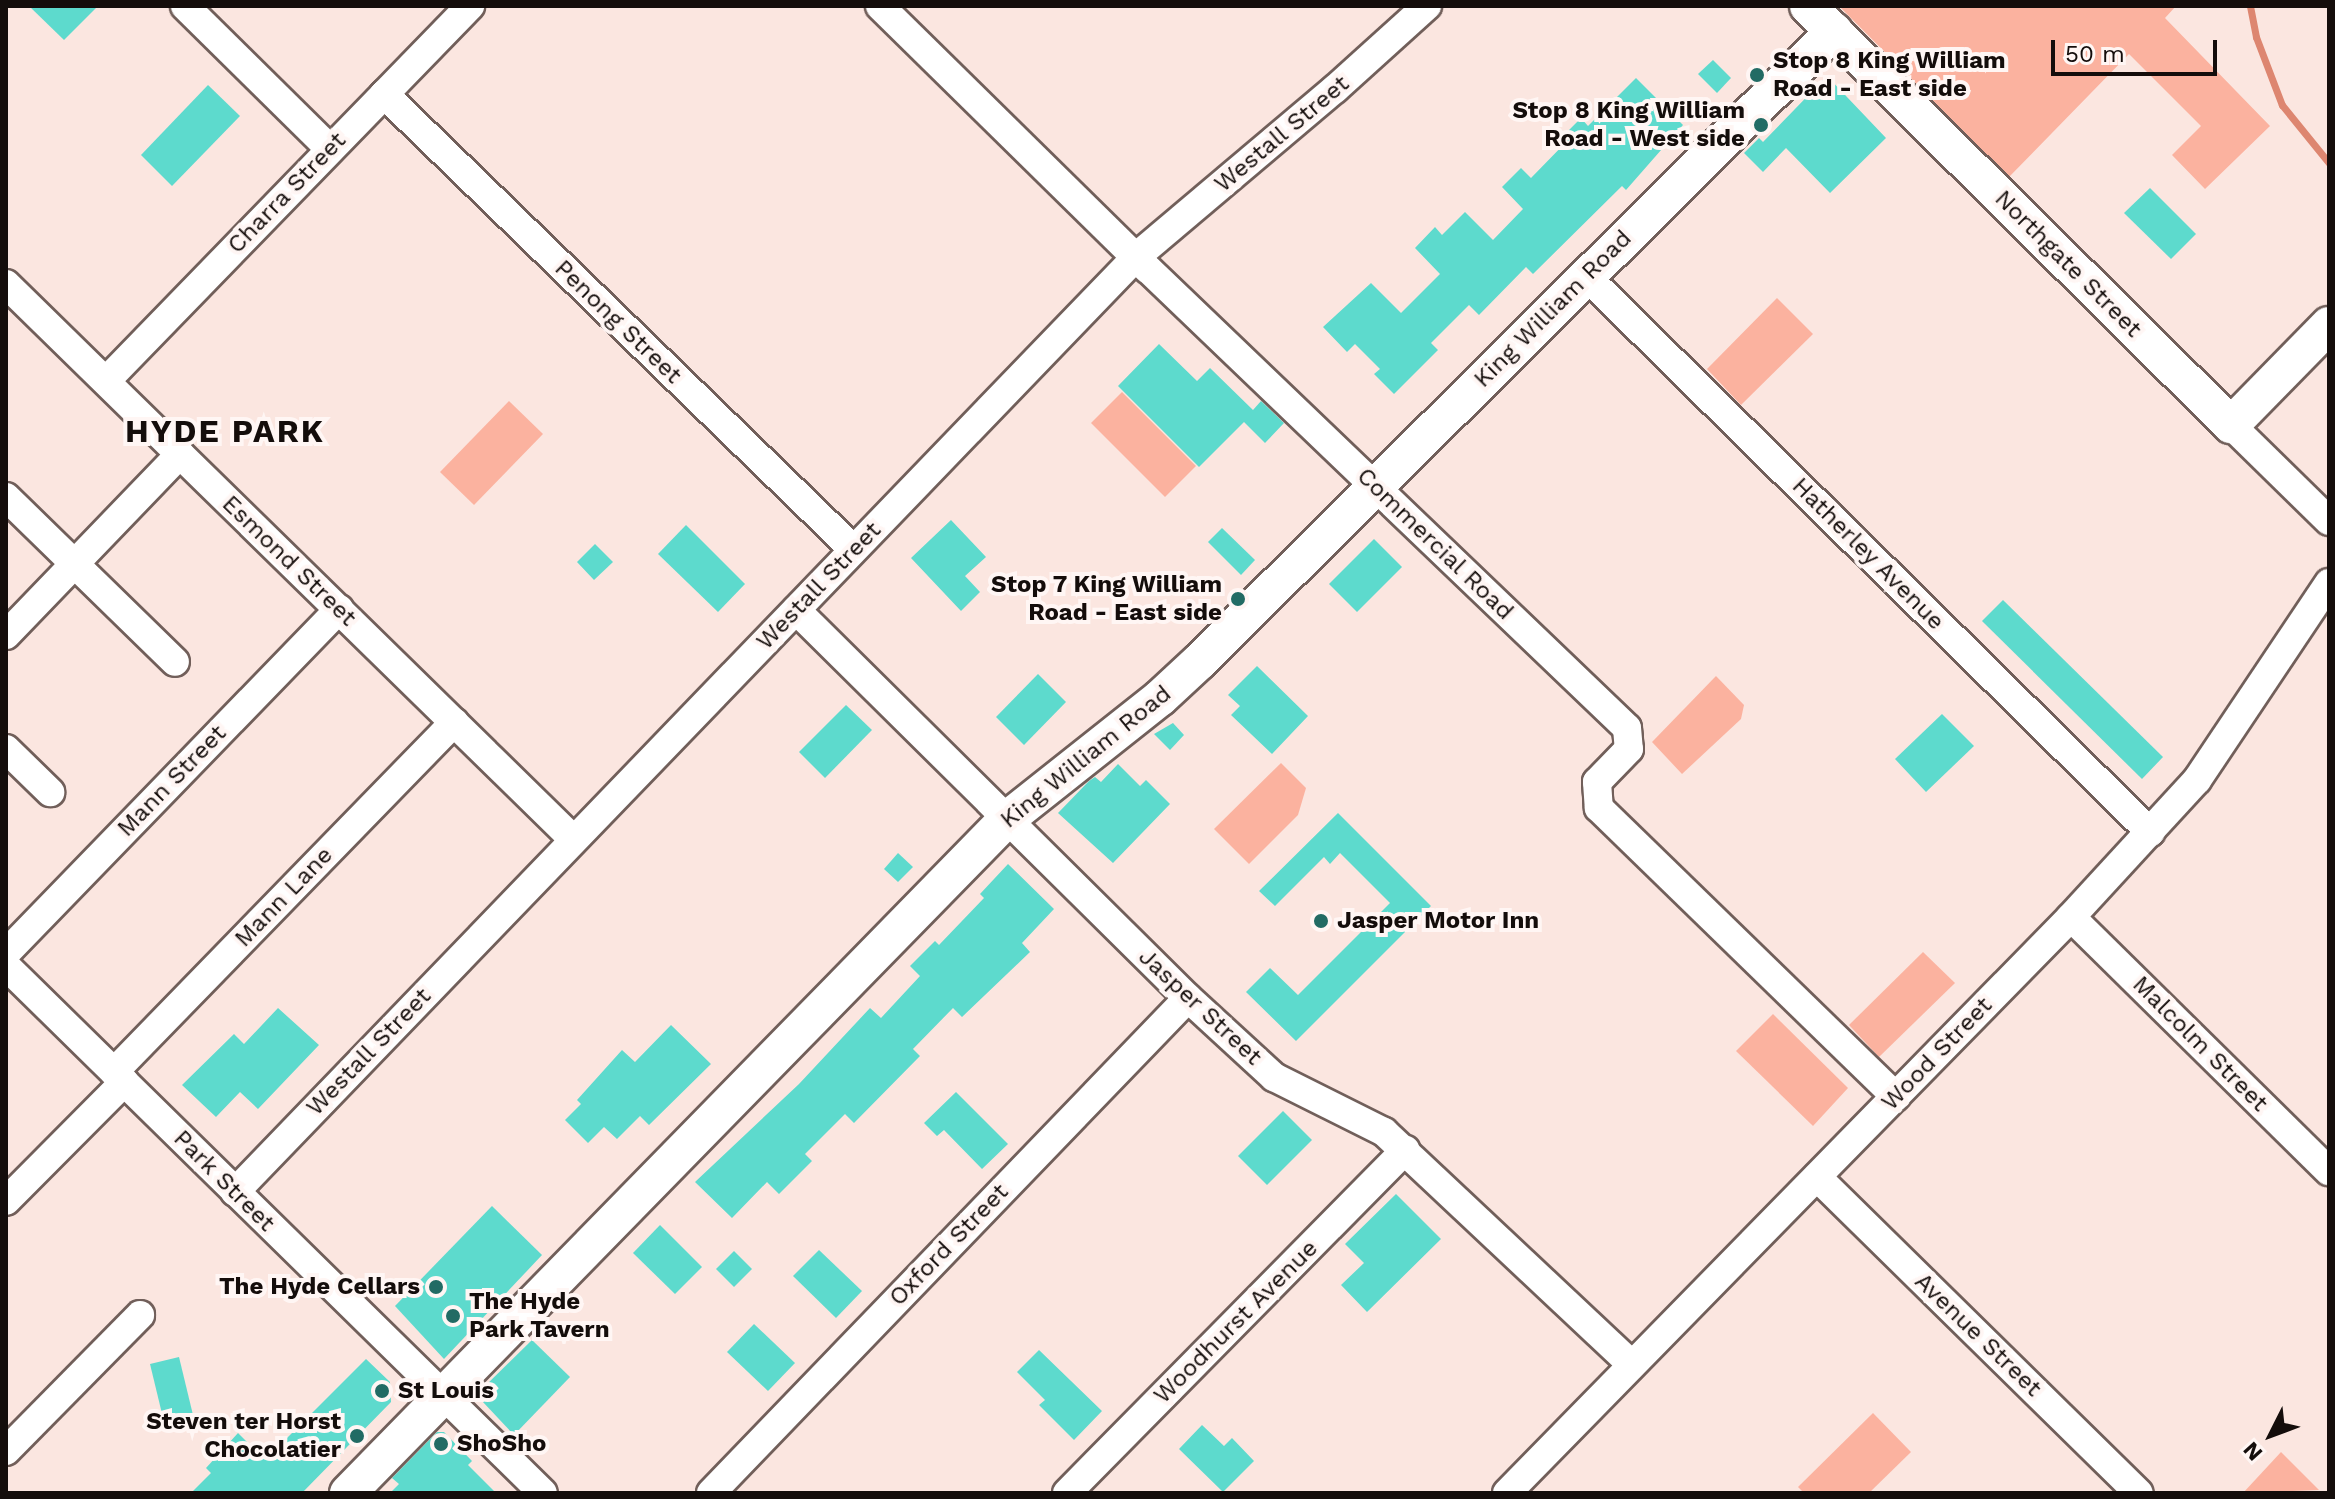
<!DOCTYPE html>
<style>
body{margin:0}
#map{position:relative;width:2335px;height:1499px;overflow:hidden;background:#fbe6e0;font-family:"Work Sans",sans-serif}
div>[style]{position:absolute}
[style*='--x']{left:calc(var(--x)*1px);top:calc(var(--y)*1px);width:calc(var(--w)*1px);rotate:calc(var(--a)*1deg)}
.green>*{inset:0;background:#fbb29f}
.stream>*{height:7px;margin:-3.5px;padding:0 3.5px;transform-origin:3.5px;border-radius:3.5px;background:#dd8670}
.building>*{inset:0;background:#5ddacd}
.roads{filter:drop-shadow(2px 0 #715f5a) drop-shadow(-2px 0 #715f5a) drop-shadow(0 2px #715f5a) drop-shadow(0 -2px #715f5a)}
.minor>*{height:28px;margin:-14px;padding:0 14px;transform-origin:14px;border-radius:14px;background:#fff}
.major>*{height:36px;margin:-18px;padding:0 18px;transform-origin:18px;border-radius:18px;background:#fff}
.dots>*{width:22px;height:22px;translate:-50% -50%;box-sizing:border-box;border:4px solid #fff6f4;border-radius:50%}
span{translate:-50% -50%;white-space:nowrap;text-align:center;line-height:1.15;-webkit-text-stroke:8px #fff6f4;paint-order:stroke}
.poi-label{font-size:24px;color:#140d0b;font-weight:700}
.left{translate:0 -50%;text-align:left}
.right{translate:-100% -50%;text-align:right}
.street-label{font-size:24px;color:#140d0b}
.district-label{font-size:32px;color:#140d0b;font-weight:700;letter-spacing:2px}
.frame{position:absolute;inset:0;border:8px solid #140d0b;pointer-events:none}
.north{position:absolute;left:2231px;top:1395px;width:80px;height:80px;-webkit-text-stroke:6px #fff6f4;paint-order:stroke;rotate:228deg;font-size:22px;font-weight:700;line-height:32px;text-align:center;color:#140d0b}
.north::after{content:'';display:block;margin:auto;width:28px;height:36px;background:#140d0b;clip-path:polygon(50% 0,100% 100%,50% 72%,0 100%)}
.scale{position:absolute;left:2051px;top:40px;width:166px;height:36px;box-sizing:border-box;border:4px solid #140d0b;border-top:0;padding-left:10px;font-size:24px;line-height:28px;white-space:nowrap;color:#140d0b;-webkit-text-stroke:6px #fff6f4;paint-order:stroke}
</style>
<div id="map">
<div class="green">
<i style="clip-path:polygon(1839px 6px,2176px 6px,2165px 18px,2270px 126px,2205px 189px,2172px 155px,2201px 126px,2129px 54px,2009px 177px)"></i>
<i style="clip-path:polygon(1777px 298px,1813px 334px,1741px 405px,1707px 369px)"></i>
<i style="clip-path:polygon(1122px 392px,1196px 466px,1165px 497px,1091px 423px)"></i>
<i style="clip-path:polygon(509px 401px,543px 434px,474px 505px,440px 472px)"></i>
<i style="clip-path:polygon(1716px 676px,1744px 705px,1741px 719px,1682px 774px,1652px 742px)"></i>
<i style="clip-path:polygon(1281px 763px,1306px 788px,1298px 815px,1249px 864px,1214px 829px)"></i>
<i style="clip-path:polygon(1923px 952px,1955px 983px,1879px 1057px,1849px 1025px)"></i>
<i style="clip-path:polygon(1773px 1014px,1848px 1088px,1813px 1126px,1736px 1051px)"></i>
<i style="clip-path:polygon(1873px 1413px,1911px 1452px,1869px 1493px,1804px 1493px,1798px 1487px)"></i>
<i style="clip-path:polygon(2281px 1452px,2319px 1490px,2243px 1493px)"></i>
</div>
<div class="stream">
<i style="--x:2250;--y:6;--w:32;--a:79"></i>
<i style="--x:2256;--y:37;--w:73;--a:69.1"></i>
<i style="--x:2282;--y:105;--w:75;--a:51"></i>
</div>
<div class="building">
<i style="clip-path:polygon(29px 6px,98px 6px,64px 40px)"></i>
<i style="clip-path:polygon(1713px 60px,1731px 78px,1717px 93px,1698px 74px)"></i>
<i style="clip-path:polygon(1827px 76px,1886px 138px,1830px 193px,1786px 148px,1763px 172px,1744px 153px,1759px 138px,1763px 142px)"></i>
<i style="clip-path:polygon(1636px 78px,1683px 125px,1626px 190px,1622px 186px,1533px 274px,1526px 267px,1479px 315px,1469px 305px,1431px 343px,1438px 350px,1394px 394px,1374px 374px,1380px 369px,1355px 344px,1347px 352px,1323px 327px,1371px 283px,1401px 313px,1440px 274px,1415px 248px,1435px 227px,1442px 235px,1465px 212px,1493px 240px,1523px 209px,1502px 187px,1521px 168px,1531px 178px,1571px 137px,1567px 132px,1581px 118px,1588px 126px)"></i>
<i style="clip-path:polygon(208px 85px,240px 116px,172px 186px,141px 155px)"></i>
<i style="clip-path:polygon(2150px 188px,2196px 234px,2171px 259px,2124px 213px)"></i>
<i style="clip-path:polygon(1159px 344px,1197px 381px,1210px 368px,1253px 410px,1261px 401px,1284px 423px,1265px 443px,1244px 422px,1199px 467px,1118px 386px)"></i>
<i style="clip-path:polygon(951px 520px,986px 557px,965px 576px,980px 592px,961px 611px,911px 558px)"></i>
<i style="clip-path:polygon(686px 525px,745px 584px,718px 612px,658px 554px)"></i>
<i style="clip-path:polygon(1222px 528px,1255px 560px,1241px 575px,1208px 542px)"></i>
<i style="clip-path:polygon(1374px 539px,1402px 567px,1357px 612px,1329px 584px)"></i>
<i style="clip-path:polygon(595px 544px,613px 562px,594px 580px,577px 562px)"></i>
<i style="clip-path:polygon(2003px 600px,2163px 757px,2142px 779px,1982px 621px)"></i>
<i style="clip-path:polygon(1257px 666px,1308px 716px,1272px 754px,1231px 715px,1240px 706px,1228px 695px)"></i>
<i style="clip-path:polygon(1038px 674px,1066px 702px,1024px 745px,996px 717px)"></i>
<i style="clip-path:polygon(846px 705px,872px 730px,825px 778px,799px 752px)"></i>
<i style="clip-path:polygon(1942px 714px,1974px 746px,1926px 792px,1895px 759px)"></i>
<i style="clip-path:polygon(1173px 723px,1184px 735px,1170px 750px,1154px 734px)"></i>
<i style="clip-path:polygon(1118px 764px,1140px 786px,1146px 780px,1170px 804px,1113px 863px,1058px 813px,1089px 781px,1095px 777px,1101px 782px)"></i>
<i style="clip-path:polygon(1338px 813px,1431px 906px,1296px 1041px,1246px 992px,1270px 968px,1298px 995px,1390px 903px,1340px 853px,1330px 864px,1324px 857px,1275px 906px,1259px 891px)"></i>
<i style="clip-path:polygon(898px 853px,913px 867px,898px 882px,884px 869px)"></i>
<i style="clip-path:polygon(1008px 864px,1054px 909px,1022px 943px,1030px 952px,962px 1017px,953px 1008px,913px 1049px,920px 1056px,854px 1123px,845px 1114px,805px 1154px,812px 1161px,779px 1194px,767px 1182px,732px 1218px,695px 1182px,799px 1084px,870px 1008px,881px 1018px,920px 976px,910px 966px,935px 941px,939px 945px,984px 898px,980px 894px)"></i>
<i style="clip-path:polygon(278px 1008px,319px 1045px,258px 1109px,240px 1092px,216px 1117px,182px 1085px,234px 1034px,244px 1044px)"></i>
<i style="clip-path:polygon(671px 1025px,711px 1064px,649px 1125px,640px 1116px,617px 1139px,604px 1127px,588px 1143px,565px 1120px,581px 1104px,577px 1100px,622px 1050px,635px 1062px)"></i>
<i style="clip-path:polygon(956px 1092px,1008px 1144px,982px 1169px,944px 1130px,937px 1136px,924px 1123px)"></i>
<i style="clip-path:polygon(1283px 1111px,1312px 1140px,1267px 1185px,1238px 1156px)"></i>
<i style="clip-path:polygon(1396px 1194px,1441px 1239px,1367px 1312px,1341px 1285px,1364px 1263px,1345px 1244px)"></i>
<i style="clip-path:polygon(492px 1206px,542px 1255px,444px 1359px,395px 1306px)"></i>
<i style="clip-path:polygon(660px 1225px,702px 1267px,675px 1294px,633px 1253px)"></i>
<i style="clip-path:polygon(819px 1250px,862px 1291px,836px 1318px,793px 1276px)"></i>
<i style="clip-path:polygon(734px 1251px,752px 1269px,734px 1287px,716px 1269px)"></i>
<i style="clip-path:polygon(754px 1324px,795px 1363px,768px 1391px,727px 1352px)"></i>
<i style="clip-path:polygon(532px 1340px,570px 1377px,514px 1435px,482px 1401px,482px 1389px)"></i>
<i style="clip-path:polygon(1039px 1350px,1102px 1411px,1074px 1440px,1039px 1405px,1045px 1400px,1017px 1372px)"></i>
<i style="clip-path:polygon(179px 1357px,193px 1415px,164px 1422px,150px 1364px)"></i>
<i style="clip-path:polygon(366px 1359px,390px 1382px,391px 1402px,302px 1493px,191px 1493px,211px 1473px,206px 1468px,238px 1433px,265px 1460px)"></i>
<i style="clip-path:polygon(1202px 1425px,1224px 1446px,1232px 1438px,1254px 1461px,1223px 1492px,1179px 1449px)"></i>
<i style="clip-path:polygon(437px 1432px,444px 1432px,472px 1461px,468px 1465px,496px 1493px,390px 1493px,399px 1484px,392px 1478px)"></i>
</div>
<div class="roads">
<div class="minor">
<i style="--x:185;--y:6;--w:202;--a:44.6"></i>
<i style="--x:880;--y:6;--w:375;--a:44.5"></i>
<i style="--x:1148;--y:269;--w:663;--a:43.78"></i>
<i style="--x:1627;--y:728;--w:21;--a:85"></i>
<i style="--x:1629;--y:749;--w:46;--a:134.1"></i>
<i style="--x:1597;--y:782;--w:26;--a:86"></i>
<i style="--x:1599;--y:808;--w:414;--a:44.2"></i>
<i style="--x:384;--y:94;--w:653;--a:44.13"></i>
<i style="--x:1587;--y:277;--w:791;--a:44.59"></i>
<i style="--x:6;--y:284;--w:793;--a:44.39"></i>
<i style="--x:106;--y:381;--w:523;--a:-45.85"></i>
<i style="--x:2231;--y:425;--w:137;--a:44.4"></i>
<i style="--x:6;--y:497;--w:236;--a:44.3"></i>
<i style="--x:796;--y:610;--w:552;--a:44.71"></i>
<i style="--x:1188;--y:998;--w:117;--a:42.6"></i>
<i style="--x:1274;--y:1077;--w:123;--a:26.6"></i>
<i style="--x:1384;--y:1132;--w:340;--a:43.2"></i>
<i style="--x:6;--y:635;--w:251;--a:-46.1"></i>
<i style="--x:6;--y:749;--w:62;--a:44.3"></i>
<i style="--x:2071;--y:917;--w:362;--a:44.6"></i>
<i style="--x:6;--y:953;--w:479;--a:-45.9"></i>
<i style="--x:6;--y:966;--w:752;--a:44.46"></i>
<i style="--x:114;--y:1072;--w:488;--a:-45.8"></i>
<i style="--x:1817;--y:1177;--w:451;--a:44.5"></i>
<i style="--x:235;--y:1192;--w:1298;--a:-46.06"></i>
<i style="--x:1136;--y:257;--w:260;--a:-40.2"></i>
<i style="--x:1335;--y:89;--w:124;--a:-42.1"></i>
<i style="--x:6;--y:1201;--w:168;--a:-45.2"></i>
<i style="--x:6;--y:1451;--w:191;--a:-45.4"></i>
<i style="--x:711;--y:1493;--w:687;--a:-46.06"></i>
<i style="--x:1067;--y:1493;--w:482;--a:-45.4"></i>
<i style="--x:1507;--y:1493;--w:806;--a:-45.6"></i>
<i style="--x:2071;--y:917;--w:186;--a:-47.4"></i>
<i style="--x:2197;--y:780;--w:237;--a:-56.2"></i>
</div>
<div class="major">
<i style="--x:1808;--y:6;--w:595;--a:44.73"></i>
<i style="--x:2231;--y:425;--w:140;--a:-45.6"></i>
<i style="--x:348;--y:1493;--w:941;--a:-45.65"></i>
<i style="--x:1006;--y:820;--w:196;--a:-38.4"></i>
<i style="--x:1160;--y:698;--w:54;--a:-42.8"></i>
<i style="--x:1200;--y:661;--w:894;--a:-44.82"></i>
</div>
</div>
<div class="dots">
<i style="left:1757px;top:75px;background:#226b64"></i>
<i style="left:1761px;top:125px;background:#226b64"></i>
<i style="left:1238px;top:599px;background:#226b64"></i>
<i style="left:1321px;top:921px;background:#226b64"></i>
<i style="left:436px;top:1287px;background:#226b64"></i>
<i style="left:453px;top:1316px;background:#226b64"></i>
<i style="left:382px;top:1391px;background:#226b64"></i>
<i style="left:357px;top:1436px;background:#226b64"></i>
<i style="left:441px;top:1444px;background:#226b64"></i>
</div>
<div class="poi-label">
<span class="left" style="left:1773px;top:75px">Stop 8 King William<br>Road - East side</span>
<span class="right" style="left:1745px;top:125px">Stop 8 King William<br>Road - West side</span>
<span class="right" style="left:1222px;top:599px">Stop 7 King William<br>Road - East side</span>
<span class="left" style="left:1337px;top:921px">Jasper Motor Inn</span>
<span class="right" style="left:420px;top:1287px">The Hyde Cellars</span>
<span class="left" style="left:469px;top:1316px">The Hyde<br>Park Tavern</span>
<span class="left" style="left:398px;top:1391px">St Louis</span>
<span class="right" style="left:341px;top:1436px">Steven ter Horst<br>Chocolatier</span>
<span class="left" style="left:457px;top:1444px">ShoSho</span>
</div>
<div class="street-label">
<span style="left:1282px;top:134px;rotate:-40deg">Westall Street</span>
<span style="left:287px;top:193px;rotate:-46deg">Charra Street</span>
<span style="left:2068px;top:264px;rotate:45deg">Northgate Street</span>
<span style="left:1553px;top:309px;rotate:-45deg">King William Road</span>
<span style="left:618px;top:322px;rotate:44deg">Penong Street</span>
<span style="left:1435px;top:544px;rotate:44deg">Commercial Road</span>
<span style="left:1868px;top:554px;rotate:45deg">Hatherley Avenue</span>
<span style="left:289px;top:561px;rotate:44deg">Esmond Street</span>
<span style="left:819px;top:586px;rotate:-46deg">Westall Street</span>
<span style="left:1086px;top:757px;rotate:-39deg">King William Road</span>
<span style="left:172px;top:781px;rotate:-46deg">Mann Street</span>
<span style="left:284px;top:897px;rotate:-46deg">Mann Lane</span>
<span style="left:1200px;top:1007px;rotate:43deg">Jasper Street</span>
<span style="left:2200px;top:1044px;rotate:45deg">Malcolm Street</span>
<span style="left:369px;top:1052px;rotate:-46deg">Westall Street</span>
<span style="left:1937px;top:1054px;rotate:-46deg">Wood Street</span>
<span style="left:224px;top:1181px;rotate:45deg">Park Street</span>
<span style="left:949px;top:1245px;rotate:-46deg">Oxford Street</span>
<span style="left:1236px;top:1322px;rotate:-45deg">Woodhurst Avenue</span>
<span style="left:1978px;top:1335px;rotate:44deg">Avenue Street</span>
</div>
<div class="district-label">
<span style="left:225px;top:431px">HYDE PARK</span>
</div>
<div class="frame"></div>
<div class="north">N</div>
<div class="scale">50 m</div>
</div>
